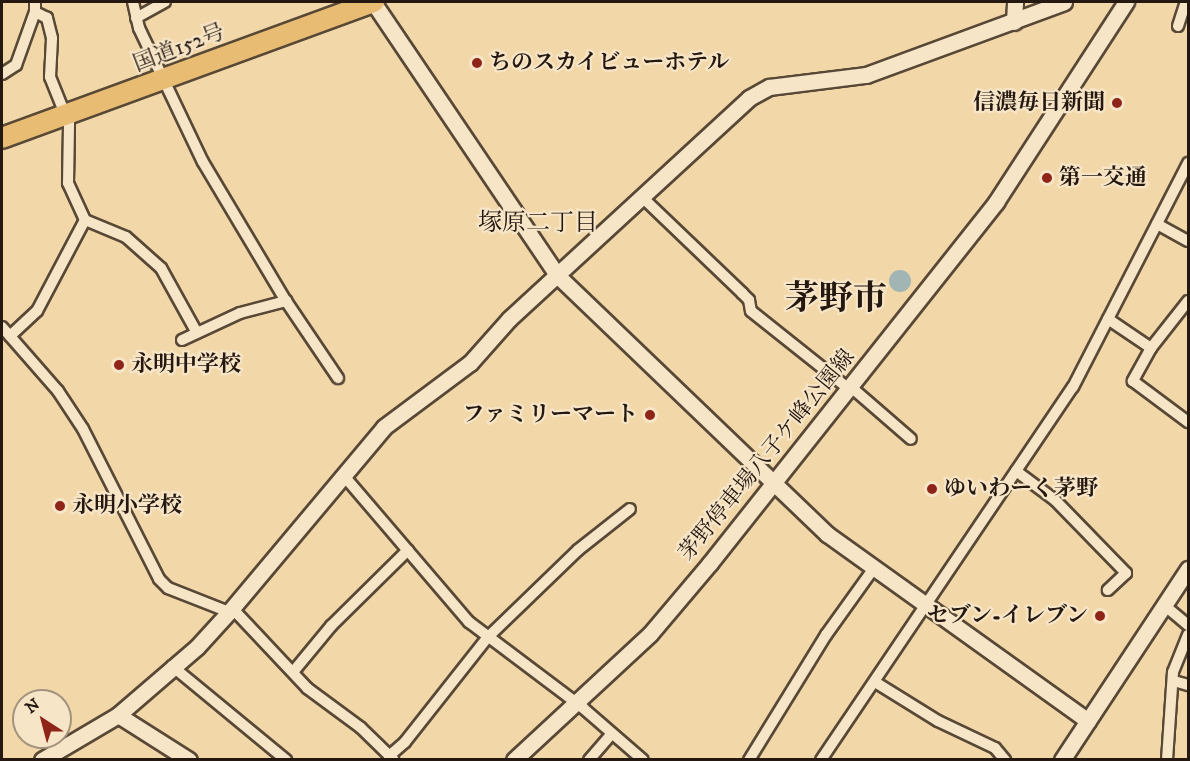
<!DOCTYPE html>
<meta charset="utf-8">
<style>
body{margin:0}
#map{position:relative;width:1190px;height:761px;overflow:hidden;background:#f2d7a9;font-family:"IM FELL DW Pica","Noto Serif JP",serif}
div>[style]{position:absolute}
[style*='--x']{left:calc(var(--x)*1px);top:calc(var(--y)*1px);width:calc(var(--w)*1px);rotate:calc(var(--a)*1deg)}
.water>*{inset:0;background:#a1b6b4}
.round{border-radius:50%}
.roads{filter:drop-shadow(2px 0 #584836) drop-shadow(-2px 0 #584836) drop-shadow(0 2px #584836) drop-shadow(0 -2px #584836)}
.street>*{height:10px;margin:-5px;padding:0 5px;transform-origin:5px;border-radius:5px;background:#f7e5c7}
.secondary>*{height:15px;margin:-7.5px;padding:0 7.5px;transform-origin:7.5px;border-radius:7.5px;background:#f7e5c7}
.highway>*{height:20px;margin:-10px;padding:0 10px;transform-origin:10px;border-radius:10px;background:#e9bc74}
.dots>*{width:16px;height:16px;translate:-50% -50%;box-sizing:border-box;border:3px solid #f7e5c7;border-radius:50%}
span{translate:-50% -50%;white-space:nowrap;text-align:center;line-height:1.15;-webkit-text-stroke:4.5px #f7e5c7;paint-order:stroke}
.street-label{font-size:22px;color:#241810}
.poi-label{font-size:22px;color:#241810;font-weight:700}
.left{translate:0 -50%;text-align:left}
.right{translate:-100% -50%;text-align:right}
.neighbourhood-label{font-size:24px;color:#241810}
.town-label{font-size:34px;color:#241810;font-weight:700}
.frame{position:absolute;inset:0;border:3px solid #241810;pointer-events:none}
.north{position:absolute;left:12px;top:689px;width:60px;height:60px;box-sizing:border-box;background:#f7e5c7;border:2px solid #a3937e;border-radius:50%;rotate:324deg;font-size:16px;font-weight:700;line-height:24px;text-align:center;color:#241810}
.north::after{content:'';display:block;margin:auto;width:21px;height:27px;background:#8f2418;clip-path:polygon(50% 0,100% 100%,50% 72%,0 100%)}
</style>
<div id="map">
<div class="water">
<i class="round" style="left:889px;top:270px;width:22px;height:22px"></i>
</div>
<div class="roads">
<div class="street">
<i style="--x:133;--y:2;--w:27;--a:77"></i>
<i style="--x:139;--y:28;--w:148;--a:64.5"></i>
<i style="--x:203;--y:162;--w:162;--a:59.2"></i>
<i style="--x:286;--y:301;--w:93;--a:56"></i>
<i style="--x:136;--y:18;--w:33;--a:-29"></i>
<i style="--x:1178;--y:26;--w:25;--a:-72"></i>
<i style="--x:2;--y:74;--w:17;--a:-33"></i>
<i style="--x:16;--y:65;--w:56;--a:-70.3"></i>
<i style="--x:35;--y:12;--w:10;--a:-90"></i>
<i style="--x:642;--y:197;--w:139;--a:43.8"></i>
<i style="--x:742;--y:293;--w:10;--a:45"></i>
<i style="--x:749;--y:300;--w:11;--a:80"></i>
<i style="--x:751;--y:311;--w:125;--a:38.5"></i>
<i style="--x:85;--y:220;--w:44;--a:22.5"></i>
<i style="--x:126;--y:237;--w:47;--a:41.5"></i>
<i style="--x:161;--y:268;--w:74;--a:61"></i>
<i style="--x:1157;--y:224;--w:35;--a:29"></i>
<i style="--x:1188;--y:301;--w:60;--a:128.2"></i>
<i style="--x:1151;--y:348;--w:38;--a:119"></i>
<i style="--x:1133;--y:381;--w:69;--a:36.7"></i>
<i style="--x:1108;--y:319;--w:52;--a:34"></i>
<i style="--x:2;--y:327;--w:85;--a:48.8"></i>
<i style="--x:58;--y:391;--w:45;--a:56.7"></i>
<i style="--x:83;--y:429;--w:168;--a:63.1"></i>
<i style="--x:159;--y:579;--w:13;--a:45"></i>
<i style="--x:168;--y:588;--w:66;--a:21.5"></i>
<i style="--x:10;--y:336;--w:37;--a:-43"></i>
<i style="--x:37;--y:311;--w:103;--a:-62.2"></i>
<i style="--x:85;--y:220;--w:41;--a:-114.7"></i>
<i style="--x:68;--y:183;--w:59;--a:-89"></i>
<i style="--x:69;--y:124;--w:51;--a:-112"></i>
<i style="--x:50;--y:77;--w:39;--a:-87"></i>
<i style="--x:52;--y:38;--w:21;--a:-104"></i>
<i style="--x:47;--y:18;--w:13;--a:-153"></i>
<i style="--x:182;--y:340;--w:64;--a:-25"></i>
<i style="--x:240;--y:313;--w:48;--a:-14.6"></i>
<i style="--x:851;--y:387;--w:79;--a:40.9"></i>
<i style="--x:1016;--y:471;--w:49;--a:36.6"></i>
<i style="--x:1055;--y:500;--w:102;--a:45.8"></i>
<i style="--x:1126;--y:573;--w:25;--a:137"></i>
<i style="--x:345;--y:477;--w:191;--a:49.5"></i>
<i style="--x:469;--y:622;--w:143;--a:37"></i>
<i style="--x:583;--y:708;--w:79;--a:40.9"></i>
<i style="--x:1164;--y:605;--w:31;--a:40"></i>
<i style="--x:232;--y:608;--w:110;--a:46.8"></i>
<i style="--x:307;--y:688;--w:67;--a:36.5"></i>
<i style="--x:361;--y:728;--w:45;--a:44.1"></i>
<i style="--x:172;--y:666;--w:148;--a:39.5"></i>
<i style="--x:293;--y:672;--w:60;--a:-50.4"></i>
<i style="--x:331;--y:626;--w:108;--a:-44.6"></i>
<i style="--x:1174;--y:681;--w:15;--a:16"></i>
<i style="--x:875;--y:682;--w:74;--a:31.8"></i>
<i style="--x:938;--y:721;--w:63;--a:25.3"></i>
<i style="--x:995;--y:748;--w:16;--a:50"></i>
<i style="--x:389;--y:756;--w:21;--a:-41"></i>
<i style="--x:405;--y:742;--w:134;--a:-51.7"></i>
<i style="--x:488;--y:637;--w:125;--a:-44"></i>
<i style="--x:578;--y:550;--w:66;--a:-38.3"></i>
<i style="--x:589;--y:760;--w:35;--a:-49"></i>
<i style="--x:749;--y:760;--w:147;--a:-58.4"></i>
<i style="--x:826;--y:635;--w:82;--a:-54.4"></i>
<i style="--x:821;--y:760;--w:450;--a:-56"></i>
<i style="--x:1073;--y:387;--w:252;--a:-62.8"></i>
<i style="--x:1167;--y:760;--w:88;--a:-86.1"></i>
<i style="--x:1173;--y:672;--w:40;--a:-68"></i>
</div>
<div class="secondary">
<i style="--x:373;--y:2;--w:329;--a:56"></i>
<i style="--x:557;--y:275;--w:374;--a:43.8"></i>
<i style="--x:827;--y:534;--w:321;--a:35.6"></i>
<i style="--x:1014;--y:22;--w:20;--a:-87"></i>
<i style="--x:118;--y:715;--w:104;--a:-40.7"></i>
<i style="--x:197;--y:647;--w:47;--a:-47.6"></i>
<i style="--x:229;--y:612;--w:241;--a:-50"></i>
<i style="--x:384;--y:427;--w:107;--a:-36.7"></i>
<i style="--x:470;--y:363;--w:59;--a:-48.4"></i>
<i style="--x:509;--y:319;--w:326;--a:-42.6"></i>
<i style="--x:749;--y:98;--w:23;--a:-29"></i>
<i style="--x:769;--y:87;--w:98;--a:-7.1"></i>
<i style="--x:866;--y:75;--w:211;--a:-20.2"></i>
<i style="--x:42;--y:760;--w:88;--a:-30.6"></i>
<i style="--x:118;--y:715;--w:84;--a:32.4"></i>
<i style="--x:514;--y:760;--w:185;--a:-42.8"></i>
<i style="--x:650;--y:634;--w:93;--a:-49.8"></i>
<i style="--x:710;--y:563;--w:461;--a:-51.6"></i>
<i style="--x:996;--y:202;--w:239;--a:-57"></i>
<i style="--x:1062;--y:760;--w:229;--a:-56.6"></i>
</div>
<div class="highway">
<i style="--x:2;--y:138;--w:396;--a:-20.1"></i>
</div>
</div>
<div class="dots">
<i style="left:477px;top:63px;background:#8f2418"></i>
<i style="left:1117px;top:103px;background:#8f2418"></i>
<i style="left:1047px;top:178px;background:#8f2418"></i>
<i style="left:119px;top:365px;background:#8f2418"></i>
<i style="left:650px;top:415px;background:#8f2418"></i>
<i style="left:932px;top:489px;background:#8f2418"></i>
<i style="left:60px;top:506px;background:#8f2418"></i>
<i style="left:1100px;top:616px;background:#8f2418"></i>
</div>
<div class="street-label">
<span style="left:179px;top:48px;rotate:-21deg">国道152号</span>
<span style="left:767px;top:455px;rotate:-51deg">茅野停車場八子ケ峰公園線</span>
</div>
<div class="poi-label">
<span class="left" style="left:489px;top:63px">ちのスカイビューホテル</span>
<span class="right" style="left:1105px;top:103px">信濃毎日新聞</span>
<span class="left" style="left:1059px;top:178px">第一交通</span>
<span class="left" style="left:131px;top:365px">永明中学校</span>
<span class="right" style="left:638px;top:415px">ファミリーマート</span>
<span class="left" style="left:944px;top:489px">ゆいわーく茅野</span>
<span class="left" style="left:72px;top:506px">永明小学校</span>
<span class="right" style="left:1088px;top:616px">セブン-イレブン</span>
</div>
<div class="neighbourhood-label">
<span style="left:538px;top:224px">塚原二丁目</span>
</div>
<div class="town-label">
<span style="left:836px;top:300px">茅野市</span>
</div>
<div class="frame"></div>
<div class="north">N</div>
</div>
